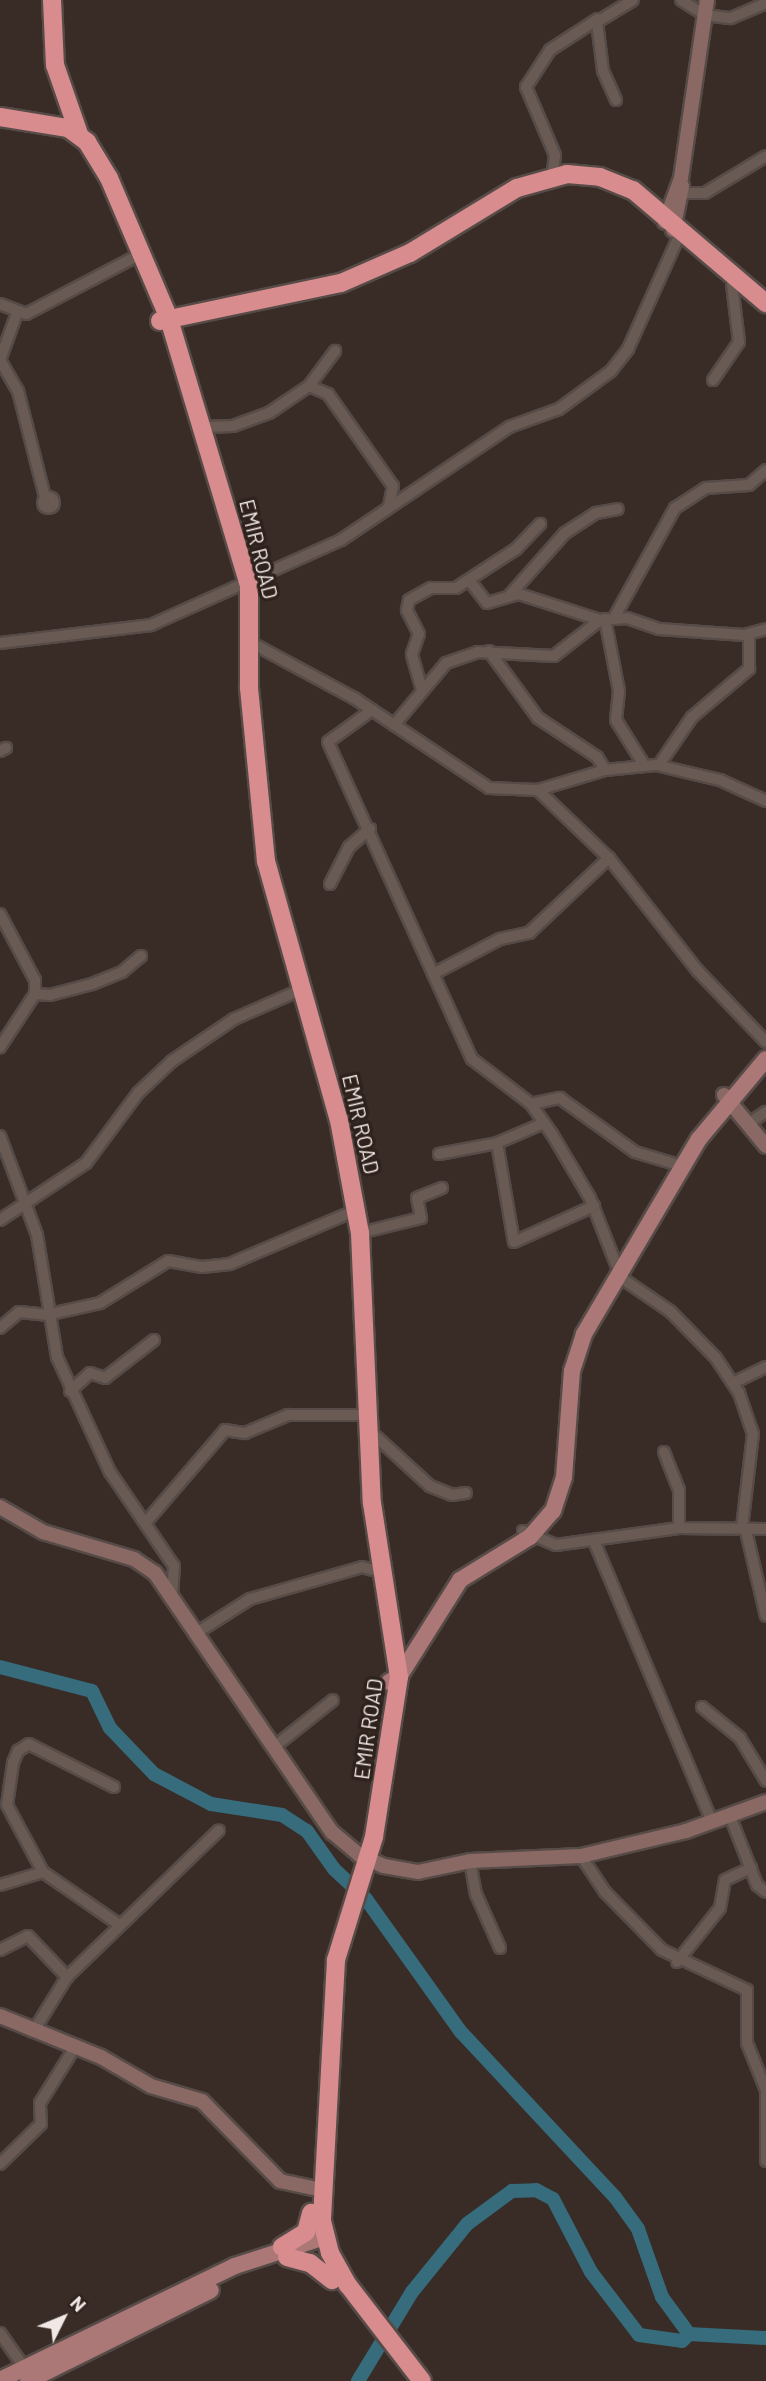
<!DOCTYPE html>
<style>
body{margin:0}
#map{position:relative;width:766px;height:2381px;overflow:hidden;background:#392c26;font-family:Barlow,sans-serif}
div>[style]{position:absolute}
[style*='--x']{left:calc(var(--x)*1px);top:calc(var(--y)*1px);width:calc(var(--w)*1px);rotate:calc(var(--a)*1deg)}
.river>*{height:14px;margin:-7px;padding:0 7px;transform-origin:7px;border-radius:7px;background:#376c7d}
.roads{filter:drop-shadow(2px 0 #564b47) drop-shadow(-2px 0 #564b47) drop-shadow(0 2px #564b47) drop-shadow(0 -2px #564b47)}
.street>*{height:10px;margin:-5px;padding:0 5px;transform-origin:5px;border-radius:5px;background:#695a54}
.street>.ring{margin:-5px;padding:0;box-sizing:content-box;background:none;border:10px solid #695a54;border-radius:50%}
.secondary>*{height:14px;margin:-7px;padding:0 7px;transform-origin:7px;border-radius:7px;background:#8a6965}
.primary>*{height:16px;margin:-8px;padding:0 8px;transform-origin:8px;border-radius:8px;background:#ac7877}
.highway>*{height:18px;margin:-9px;padding:0 9px;transform-origin:9px;border-radius:9px;background:#d88c8e}
span{translate:-50% -50%;white-space:nowrap;text-align:center;line-height:1.15;-webkit-text-stroke:7px #2f221d;paint-order:stroke}
.street-label{font-size:21px;color:#f1e8e5}
.north{position:absolute;left:28px;top:2283px;width:70px;height:70px;-webkit-text-stroke:5px #2f221d;paint-order:stroke;rotate:47deg;font-size:19px;font-weight:700;line-height:28px;text-align:center;color:#f1e8e5}
.north::after{content:'';display:block;margin:auto;width:24px;height:32px;background:#f1e8e5;clip-path:polygon(50% 0,100% 100%,50% 72%,0 100%)}
</style>
<div id="map">
<div class="river">
<i style="--x:0;--y:1667;--w:95;--a:14.6"></i>
<i style="--x:92;--y:1691;--w:41;--a:64.1"></i>
<i style="--x:110;--y:1728;--w:64;--a:46.3"></i>
<i style="--x:154;--y:1774;--w:64;--a:27.8"></i>
<i style="--x:211;--y:1804;--w:72;--a:8.8"></i>
<i style="--x:282;--y:1815;--w:30;--a:33"></i>
<i style="--x:307;--y:1831;--w:47;--a:54.6"></i>
<i style="--x:334;--y:1869;--w:44;--a:43.2"></i>
<i style="--x:366;--y:1899;--w:163;--a:54.5"></i>
<i style="--x:461;--y:2032;--w:226;--a:47"></i>
<i style="--x:615;--y:2197;--w:39;--a:54"></i>
<i style="--x:638;--y:2229;--w:72;--a:70.6"></i>
<i style="--x:662;--y:2297;--w:46;--a:53.9"></i>
<i style="--x:358;--y:2381;--w:104;--a:-58.8"></i>
<i style="--x:412;--y:2292;--w:87;--a:-51"></i>
<i style="--x:467;--y:2224;--w:56;--a:-36.3"></i>
<i style="--x:512;--y:2191;--w:24;--a:-2"></i>
<i style="--x:536;--y:2190;--w:19;--a:28"></i>
<i style="--x:553;--y:2199;--w:82;--a:62.5"></i>
<i style="--x:591;--y:2272;--w:79;--a:52.7"></i>
<i style="--x:639;--y:2335;--w:43;--a:7.9"></i>
<i style="--x:682;--y:2341;--w:10;--a:-45"></i>
<i style="--x:689;--y:2334;--w:77;--a:3"></i>
</div>
<div class="roads">
<div class="street">
<i style="--x:681;--y:0;--w:28;--a:32"></i>
<i style="--x:705;--y:15;--w:26;--a:7"></i>
<i style="--x:731;--y:18;--w:38;--a:-23"></i>
<i style="--x:616;--y:100;--w:32;--a:-114"></i>
<i style="--x:603;--y:71;--w:49;--a:-97"></i>
<i style="--x:597;--y:22;--w:42;--a:-31.4"></i>
<i style="--x:552;--y:177;--w:22;--a:-82"></i>
<i style="--x:555;--y:155;--w:74;--a:-113.1"></i>
<i style="--x:526;--y:87;--w:44;--a:-57"></i>
<i style="--x:550;--y:50;--w:57;--a:-32.9"></i>
<i style="--x:683;--y:193;--w:22;--a:0"></i>
<i style="--x:705;--y:193;--w:71;--a:-31.2"></i>
<i style="--x:0;--y:304;--w:28;--a:21"></i>
<i style="--x:26;--y:314;--w:123;--a:-27.6"></i>
<i style="--x:0;--y:360;--w:36;--a:60"></i>
<i style="--x:18;--y:391;--w:109;--a:75.7"></i>
<i style="--x:0;--y:360;--w:50;--a:-70.1"></i>
<i style="--x:713;--y:380;--w:46;--a:-55.6"></i>
<i style="--x:739;--y:342;--w:58;--a:-96.9"></i>
<i style="--x:309;--y:386;--w:21;--a:23"></i>
<i style="--x:328;--y:394;--w:113;--a:54.8"></i>
<i style="--x:393;--y:486;--w:21;--a:101"></i>
<i style="--x:202;--y:427;--w:31;--a:-2"></i>
<i style="--x:233;--y:426;--w:38;--a:-20"></i>
<i style="--x:269;--y:413;--w:48;--a:-34"></i>
<i style="--x:309;--y:386;--w:44;--a:-53.4"></i>
<i class="ring" style="left:42.5px;top:496.5px;width:1px;height:1px"></i>
<i style="--x:469;--y:580;--w:29;--a:52"></i>
<i style="--x:487;--y:603;--w:33;--a:-16"></i>
<i style="--x:519;--y:594;--w:85;--a:17.8"></i>
<i style="--x:509;--y:596;--w:84;--a:-48.4"></i>
<i style="--x:565;--y:533;--w:37;--a:-33"></i>
<i style="--x:596;--y:513;--w:22;--a:-10"></i>
<i style="--x:614;--y:618;--w:126;--a:-61"></i>
<i style="--x:675;--y:508;--w:37;--a:-33"></i>
<i style="--x:706;--y:488;--w:43;--a:-4"></i>
<i style="--x:749;--y:485;--w:23;--a:-41"></i>
<i style="--x:605;--y:619;--w:73;--a:79"></i>
<i style="--x:619;--y:691;--w:29;--a:96"></i>
<i style="--x:616;--y:720;--w:53;--a:58.1"></i>
<i style="--x:248;--y:641;--w:120;--a:28.3"></i>
<i style="--x:354;--y:698;--w:162;--a:33.7"></i>
<i style="--x:489;--y:788;--w:49;--a:2.3"></i>
<i style="--x:538;--y:790;--w:70;--a:-16.6"></i>
<i style="--x:605;--y:770;--w:51;--a:-5.6"></i>
<i style="--x:656;--y:765;--w:66;--a:13.2"></i>
<i style="--x:720;--y:780;--w:51;--a:24.5"></i>
<i style="--x:0;--y:643;--w:152;--a:-6.8"></i>
<i style="--x:151;--y:625;--w:208;--a:-24.1"></i>
<i style="--x:341;--y:540;--w:202;--a:-33.9"></i>
<i style="--x:509;--y:427;--w:53;--a:-19.8"></i>
<i style="--x:559;--y:409;--w:64;--a:-36.2"></i>
<i style="--x:611;--y:371;--w:28;--a:-52"></i>
<i style="--x:628;--y:349;--w:124;--a:-65.7"></i>
<i style="--x:489;--y:651;--w:83;--a:53.8"></i>
<i style="--x:538;--y:718;--w:71;--a:33.5"></i>
<i style="--x:597;--y:757;--w:15;--a:58"></i>
<i style="--x:422;--y:690;--w:37;--a:-106"></i>
<i style="--x:412;--y:654;--w:21;--a:-71"></i>
<i style="--x:419;--y:634;--w:27;--a:-117"></i>
<i style="--x:407;--y:610;--w:10;--a:-79"></i>
<i style="--x:409;--y:600;--w:25;--a:-29"></i>
<i style="--x:431;--y:588;--w:25;--a:0"></i>
<i style="--x:456;--y:588;--w:72;--a:-33"></i>
<i style="--x:516;--y:549;--w:35;--a:-46"></i>
<i style="--x:372;--y:710;--w:54;--a:144"></i>
<i style="--x:328;--y:742;--w:348;--a:65.6"></i>
<i style="--x:472;--y:1059;--w:74;--a:37.3"></i>
<i style="--x:531;--y:1104;--w:37;--a:55"></i>
<i style="--x:552;--y:1134;--w:74;--a:59.3"></i>
<i style="--x:590;--y:1198;--w:71;--a:68.5"></i>
<i style="--x:394;--y:725;--w:81;--a:-50"></i>
<i style="--x:446;--y:663;--w:34;--a:-19"></i>
<i style="--x:478;--y:652;--w:76;--a:3"></i>
<i style="--x:554;--y:656;--w:58;--a:-38"></i>
<i style="--x:600;--y:620;--w:27;--a:-4"></i>
<i style="--x:627;--y:618;--w:34;--a:19"></i>
<i style="--x:659;--y:629;--w:85;--a:4"></i>
<i style="--x:744;--y:635;--w:23;--a:-15"></i>
<i style="--x:0;--y:751;--w:7;--a:-27"></i>
<i style="--x:659;--y:765;--w:58;--a:-55.5"></i>
<i style="--x:692;--y:717;--w:75;--a:-40.1"></i>
<i style="--x:749;--y:669;--w:34;--a:-90"></i>
<i style="--x:538;--y:790;--w:98;--a:43.8"></i>
<i style="--x:609;--y:858;--w:144;--a:51.8"></i>
<i style="--x:698;--y:971;--w:98;--a:46.2"></i>
<i style="--x:330;--y:884;--w:42;--a:-62.8"></i>
<i style="--x:349;--y:847;--w:28;--a:-41"></i>
<i style="--x:0;--y:914;--w:75;--a:62.1"></i>
<i style="--x:35;--y:980;--w:14;--a:90"></i>
<i style="--x:35;--y:994;--w:64;--a:123.4"></i>
<i style="--x:433;--y:974;--w:76;--a:-27.6"></i>
<i style="--x:500;--y:939;--w:30;--a:-12"></i>
<i style="--x:529;--y:933;--w:110;--a:-43.2"></i>
<i style="--x:35;--y:994;--w:15;--a:4"></i>
<i style="--x:50;--y:995;--w:43;--a:-14.7"></i>
<i style="--x:92;--y:984;--w:32;--a:-22"></i>
<i style="--x:122;--y:972;--w:25;--a:-40"></i>
<i style="--x:531;--y:1104;--w:30;--a:-12"></i>
<i style="--x:560;--y:1098;--w:92;--a:35.8"></i>
<i style="--x:635;--y:1152;--w:42;--a:16.7"></i>
<i style="--x:748;--y:1124;--w:22;--a:-34"></i>
<i style="--x:0;--y:1136;--w:106;--a:69.5"></i>
<i style="--x:37;--y:1235;--w:124;--a:80.7"></i>
<i style="--x:57;--y:1357;--w:127;--a:65.3"></i>
<i style="--x:110;--y:1472;--w:114;--a:55.8"></i>
<i style="--x:174;--y:1566;--w:28;--a:94"></i>
<i style="--x:497;--y:1143;--w:100;--a:80.3"></i>
<i style="--x:514;--y:1242;--w:88;--a:-24.2"></i>
<i style="--x:439;--y:1154;--w:59;--a:-10.7"></i>
<i style="--x:497;--y:1143;--w:51;--a:-23.1"></i>
<i style="--x:0;--y:1220;--w:103;--a:-33.5"></i>
<i style="--x:86;--y:1163;--w:87;--a:-53.4"></i>
<i style="--x:138;--y:1093;--w:47;--a:-43.3"></i>
<i style="--x:172;--y:1061;--w:75;--a:-34.1"></i>
<i style="--x:234;--y:1019;--w:72;--a:-23.7"></i>
<i style="--x:360;--y:1233;--w:63;--a:-13.8"></i>
<i style="--x:421;--y:1218;--w:20;--a:-101"></i>
<i style="--x:417;--y:1198;--w:27;--a:-22"></i>
<i style="--x:617;--y:1275;--w:65;--a:34.4"></i>
<i style="--x:671;--y:1312;--w:64;--a:45.6"></i>
<i style="--x:716;--y:1358;--w:42;--a:56.7"></i>
<i style="--x:739;--y:1393;--w:43;--a:71.1"></i>
<i style="--x:753;--y:1434;--w:95;--a:96.7"></i>
<i style="--x:0;--y:1328;--w:25;--a:-40"></i>
<i style="--x:19;--y:1312;--w:27;--a:6"></i>
<i style="--x:46;--y:1315;--w:55;--a:-12.5"></i>
<i style="--x:100;--y:1303;--w:80;--a:-31.7"></i>
<i style="--x:168;--y:1261;--w:35;--a:10"></i>
<i style="--x:202;--y:1267;--w:28;--a:-6"></i>
<i style="--x:230;--y:1264;--w:127;--a:-23.1"></i>
<i style="--x:733;--y:1383;--w:37;--a:-26"></i>
<i style="--x:70;--y:1391;--w:27;--a:-42"></i>
<i style="--x:90;--y:1373;--w:16;--a:18"></i>
<i style="--x:105;--y:1378;--w:62;--a:-37.8"></i>
<i style="--x:371;--y:1432;--w:80;--a:42.5"></i>
<i style="--x:430;--y:1486;--w:24;--a:22"></i>
<i style="--x:452;--y:1495;--w:14;--a:-8"></i>
<i style="--x:664;--y:1452;--w:41;--a:68.5"></i>
<i style="--x:679;--y:1490;--w:38;--a:90"></i>
<i style="--x:147;--y:1521;--w:120;--a:-49.4"></i>
<i style="--x:225;--y:1430;--w:20;--a:9"></i>
<i style="--x:245;--y:1433;--w:47;--a:-22.7"></i>
<i style="--x:288;--y:1415;--w:71;--a:0"></i>
<i style="--x:523;--y:1531;--w:36;--a:23"></i>
<i style="--x:556;--y:1545;--w:124;--a:-7.9"></i>
<i style="--x:679;--y:1528;--w:87;--a:0.7"></i>
<i style="--x:746;--y:1531;--w:87;--a:76.8"></i>
<i style="--x:594;--y:1541;--w:305;--a:67.2"></i>
<i style="--x:198;--y:1632;--w:62;--a:-32.4"></i>
<i style="--x:250;--y:1599;--w:116;--a:-15.9"></i>
<i style="--x:362;--y:1567;--w:11;--a:15"></i>
<i style="--x:702;--y:1707;--w:49;--a:39.2"></i>
<i style="--x:740;--y:1738;--w:50;--a:58.8"></i>
<i style="--x:274;--y:1747;--w:75;--a:-38.5"></i>
<i style="--x:114;--y:1787;--w:95;--a:-153.2"></i>
<i style="--x:29;--y:1744;--w:13;--a:148"></i>
<i style="--x:18;--y:1751;--w:13;--a:113"></i>
<i style="--x:13;--y:1763;--w:42;--a:98.1"></i>
<i style="--x:7;--y:1805;--w:76;--a:61.8"></i>
<i style="--x:43;--y:1872;--w:90;--a:34.6"></i>
<i style="--x:730;--y:1816;--w:74;--a:68.6"></i>
<i style="--x:757;--y:1885;--w:11;--a:38"></i>
<i style="--x:581;--y:1856;--w:43;--a:56.3"></i>
<i style="--x:605;--y:1892;--w:81;--a:45.5"></i>
<i style="--x:662;--y:1950;--w:94;--a:25.2"></i>
<i style="--x:747;--y:1990;--w:53;--a:90"></i>
<i style="--x:747;--y:2043;--w:51;--a:68"></i>
<i style="--x:766;--y:2090;--w:71;--a:90"></i>
<i style="--x:470;--y:1861;--w:34;--a:80"></i>
<i style="--x:476;--y:1894;--w:59;--a:66"></i>
<i style="--x:0;--y:1885;--w:45;--a:-16.8"></i>
<i style="--x:0;--y:1950;--w:31;--a:-27"></i>
<i style="--x:28;--y:1936;--w:57;--a:46.4"></i>
<i style="--x:677;--y:1962;--w:69;--a:-51.5"></i>
<i style="--x:720;--y:1908;--w:28;--a:-80"></i>
<i style="--x:725;--y:1880;--w:29;--a:-25"></i>
<i style="--x:33;--y:2032;--w:65;--a:-58.3"></i>
<i style="--x:67;--y:1977;--w:211;--a:-44"></i>
<i style="--x:0;--y:2164;--w:57;--a:-44.3"></i>
<i style="--x:41;--y:2124;--w:21;--a:-93"></i>
<i style="--x:40;--y:2103;--w:66;--a:-58"></i>
<i style="--x:0;--y:2333;--w:42;--a:54.8"></i>
</div>
<div class="secondary">
<i style="--x:665;--y:222;--w:47;--a:-70"></i>
<i style="--x:681;--y:178;--w:180;--a:-81.7"></i>
<i style="--x:673;--y:230;--w:45;--a:-78.4"></i>
<i style="--x:724;--y:1095;--w:66;--a:50.5"></i>
<i style="--x:0;--y:1507;--w:50;--a:30.2"></i>
<i style="--x:43;--y:1532;--w:95;--a:16.5"></i>
<i style="--x:134;--y:1559;--w:25;--a:34"></i>
<i style="--x:155;--y:1573;--w:314;--a:55.7"></i>
<i style="--x:332;--y:1832;--w:35;--a:40"></i>
<i style="--x:359;--y:1855;--w:27;--a:24"></i>
<i style="--x:384;--y:1866;--w:35;--a:10"></i>
<i style="--x:418;--y:1872;--w:53;--a:-11.9"></i>
<i style="--x:470;--y:1861;--w:111;--a:-2.6"></i>
<i style="--x:581;--y:1856;--w:108;--a:-13.4"></i>
<i style="--x:686;--y:1831;--w:85;--a:-19.9"></i>
<i style="--x:0;--y:2016;--w:109;--a:22.1"></i>
<i style="--x:101;--y:2057;--w:58;--a:30.1"></i>
<i style="--x:151;--y:2086;--w:53;--a:16.4"></i>
<i style="--x:202;--y:2101;--w:112;--a:45.7"></i>
<i style="--x:280;--y:2181;--w:43;--a:12.1"></i>
</div>
<div class="primary">
<i style="--x:389;--y:1682;--w:11;--a:-27"></i>
<i style="--x:399;--y:1677;--w:115;--a:-57.8"></i>
<i style="--x:460;--y:1580;--w:82;--a:-31.6"></i>
<i style="--x:530;--y:1537;--w:35;--a:-49"></i>
<i style="--x:553;--y:1511;--w:36;--a:-72"></i>
<i style="--x:564;--y:1477;--w:106;--a:-85.7"></i>
<i style="--x:572;--y:1371;--w:39;--a:-72"></i>
<i style="--x:584;--y:1334;--w:226;--a:-59.5"></i>
<i style="--x:699;--y:1139;--w:104;--a:-50.1"></i>
<i style="--x:0;--y:2380;--w:261;--a:-25.9"></i>
<i style="--x:235;--y:2266;--w:95;--a:-17.9"></i>
<i style="--x:28;--y:2381;--w:204;--a:-26.4"></i>
</div>
<div class="highway">
<i style="--x:52;--y:0;--w:65;--a:87.4"></i>
<i style="--x:55;--y:65;--w:73;--a:70.8"></i>
<i style="--x:0;--y:117;--w:69;--a:9.2"></i>
<i style="--x:68;--y:128;--w:24;--a:36"></i>
<i style="--x:87;--y:142;--w:42;--a:58.6"></i>
<i style="--x:109;--y:178;--w:153;--a:66.9"></i>
<i style="--x:169;--y:319;--w:279;--a:73.3"></i>
<i style="--x:249;--y:586;--w:102;--a:90"></i>
<i style="--x:249;--y:688;--w:174;--a:84.4"></i>
<i style="--x:266;--y:861;--w:269;--a:74.3"></i>
<i style="--x:339;--y:1120;--w:115;--a:79.5"></i>
<i style="--x:360;--y:1233;--w:270;--a:87.5"></i>
<i style="--x:372;--y:1503;--w:176;--a:81.2"></i>
<i style="--x:399;--y:1677;--w:162;--a:98.9"></i>
<i style="--x:374;--y:1837;--w:129;--a:107.2"></i>
<i style="--x:336;--y:1960;--w:261;--a:93.1"></i>
<i style="--x:322;--y:2221;--w:33;--a:76"></i>
<i style="--x:330;--y:2253;--w:37;--a:61"></i>
<i style="--x:348;--y:2285;--w:121;--a:52.4"></i>
<i style="--x:160;--y:321;--w:185;--a:-11.9"></i>
<i style="--x:341;--y:283;--w:75;--a:-23.5"></i>
<i style="--x:410;--y:253;--w:125;--a:-31.3"></i>
<i style="--x:517;--y:188;--w:52;--a:-15.6"></i>
<i style="--x:567;--y:174;--w:33;--a:5"></i>
<i style="--x:600;--y:177;--w:35;--a:22"></i>
<i style="--x:633;--y:190;--w:175;--a:40.4"></i>
<i style="--x:282;--y:2247;--w:28;--a:-32"></i>
<i style="--x:306;--y:2232;--w:20;--a:-75"></i>
<i style="--x:287;--y:2257;--w:24;--a:15"></i>
<i style="--x:310;--y:2263;--w:28;--a:38"></i>
</div>
</div>
<div class="street-label">
<span style="left:259px;top:549px;rotate:76deg">EMIR ROAD</span>
<span style="left:361px;top:1124px;rotate:77deg">EMIR ROAD</span>
<span style="left:368px;top:1729px;rotate:-82deg">EMIR ROAD</span>
</div>
<div class="north">N</div>
</div>
